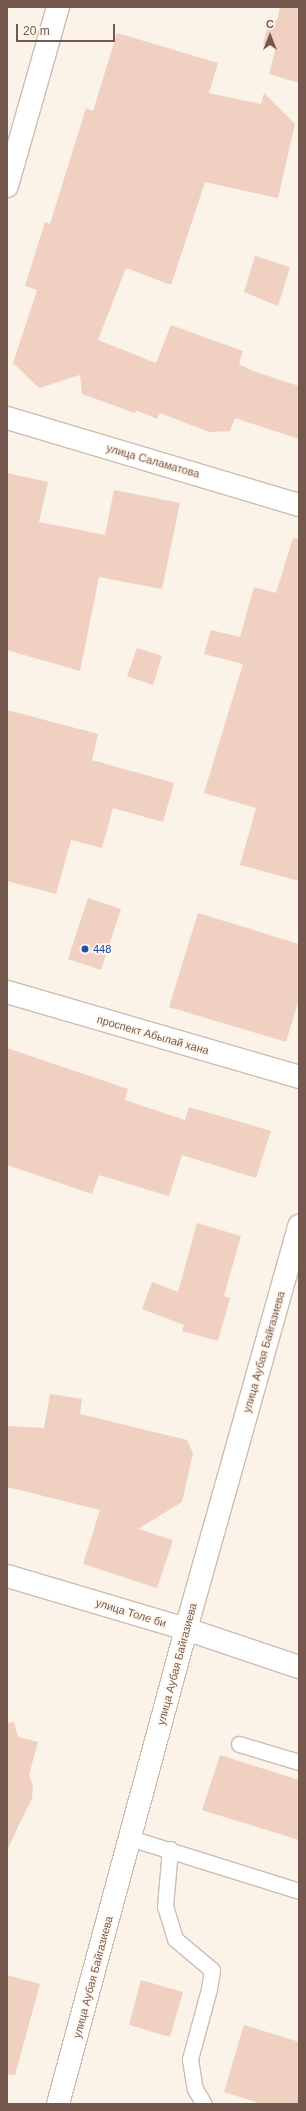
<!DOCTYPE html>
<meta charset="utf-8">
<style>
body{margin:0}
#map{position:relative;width:306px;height:2111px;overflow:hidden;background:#fbf2e8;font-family:Arial,sans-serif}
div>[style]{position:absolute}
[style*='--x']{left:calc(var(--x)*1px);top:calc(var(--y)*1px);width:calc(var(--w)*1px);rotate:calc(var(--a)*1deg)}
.building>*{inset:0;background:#efd0c1}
.roads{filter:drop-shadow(1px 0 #cfbcb1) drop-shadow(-1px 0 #cfbcb1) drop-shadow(0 1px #cfbcb1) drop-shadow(0 -1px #cfbcb1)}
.service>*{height:15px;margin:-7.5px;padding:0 7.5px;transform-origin:7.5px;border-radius:7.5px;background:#fff}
.minor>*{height:22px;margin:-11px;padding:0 11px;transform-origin:11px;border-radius:11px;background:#fff}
.tertiary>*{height:22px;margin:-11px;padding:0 11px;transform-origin:11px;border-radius:11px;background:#fff}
.secondary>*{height:22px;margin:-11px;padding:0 11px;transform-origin:11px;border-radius:11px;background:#fff}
.dots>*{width:11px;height:11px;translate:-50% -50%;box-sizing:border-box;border:2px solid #fef7ef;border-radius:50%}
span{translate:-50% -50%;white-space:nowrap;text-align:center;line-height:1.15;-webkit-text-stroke:3.5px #fef7ef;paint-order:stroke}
.street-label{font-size:11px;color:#75584d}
.transit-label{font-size:11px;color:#164399}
.left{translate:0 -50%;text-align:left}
.frame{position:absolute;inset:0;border:8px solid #75584d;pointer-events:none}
.north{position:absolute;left:250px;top:16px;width:40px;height:40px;-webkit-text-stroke:3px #fef7ef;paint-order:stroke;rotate:0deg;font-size:11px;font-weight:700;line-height:16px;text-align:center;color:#75584d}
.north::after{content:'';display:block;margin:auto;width:14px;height:18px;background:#75584d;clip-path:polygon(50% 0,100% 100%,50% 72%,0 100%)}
.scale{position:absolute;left:16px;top:24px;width:99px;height:18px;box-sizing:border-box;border:2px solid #75584d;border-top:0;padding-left:5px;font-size:12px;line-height:14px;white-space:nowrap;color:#75584d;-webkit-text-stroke:3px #fef7ef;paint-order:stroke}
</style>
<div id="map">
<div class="building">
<i style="clip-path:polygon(280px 7px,299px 7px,299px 83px,269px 74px,276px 47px,263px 44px,270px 18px,277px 21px)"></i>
<i style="clip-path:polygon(117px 33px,218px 63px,209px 93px,261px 104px,264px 93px,295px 124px,278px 198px,205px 182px,171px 285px,126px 268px,98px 340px,156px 363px,171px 325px,243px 351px,239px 364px,253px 371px,299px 386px,299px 439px,235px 418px,230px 431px,209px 432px,160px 413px,157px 419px,136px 410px,135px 413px,82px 394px,80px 375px,39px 388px,13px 363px,37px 290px,25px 286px,45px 222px,50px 224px,86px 108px,93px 111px)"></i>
<i style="clip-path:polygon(255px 256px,290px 267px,278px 306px,244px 292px)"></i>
<i style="clip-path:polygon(7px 473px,48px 482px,39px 522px,105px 535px,114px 490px,180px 503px,162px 589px,99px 577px,80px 671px,7px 650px)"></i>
<i style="clip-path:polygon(293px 538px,299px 539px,299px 881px,240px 865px,256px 808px,204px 793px,243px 664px,204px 654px,211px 630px,240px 637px,254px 587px,276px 593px)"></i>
<i style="clip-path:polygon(137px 648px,162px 656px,153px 685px,127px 676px)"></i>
<i style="clip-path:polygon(7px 710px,98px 734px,92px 760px,174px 783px,163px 822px,113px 808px,102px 848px,71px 840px,56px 894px,7px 881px)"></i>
<i style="clip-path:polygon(88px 898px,121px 909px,101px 970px,68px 959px)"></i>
<i style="clip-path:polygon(198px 913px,299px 944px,299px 999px,286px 1042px,169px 1007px)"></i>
<i style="clip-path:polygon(7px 1048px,128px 1089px,125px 1100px,185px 1120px,189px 1107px,271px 1131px,256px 1178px,182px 1155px,169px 1196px,99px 1175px,92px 1194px,7px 1165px)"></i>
<i style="clip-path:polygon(197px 1223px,241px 1236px,224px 1296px,230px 1298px,218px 1341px,182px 1331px,184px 1325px,142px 1309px,152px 1282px,178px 1292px)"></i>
<i style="clip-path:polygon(50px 1394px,82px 1399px,80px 1414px,187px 1440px,193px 1453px,182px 1502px,138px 1529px,173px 1540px,157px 1588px,83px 1564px,100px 1510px,7px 1487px,7px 1426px,44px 1428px)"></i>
<i style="clip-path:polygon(14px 1722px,18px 1737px,38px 1742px,29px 1775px,33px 1786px,32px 1798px,7px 1850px,7px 1723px)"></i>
<i style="clip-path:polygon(220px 1755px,299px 1780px,299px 1840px,202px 1810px)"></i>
<i style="clip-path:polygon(7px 1975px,40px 1984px,15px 2075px,7px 2074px)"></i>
<i style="clip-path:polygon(141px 1980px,183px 1992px,170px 2037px,129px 2025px)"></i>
<i style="clip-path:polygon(244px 2025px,299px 2042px,299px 2104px,262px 2104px,224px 2092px)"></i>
</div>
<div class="roads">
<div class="service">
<i style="--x:239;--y:1744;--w:63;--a:16.7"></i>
<i style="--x:130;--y:1838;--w:177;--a:17.4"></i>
<i style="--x:170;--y:1849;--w:57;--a:95"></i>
<i style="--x:165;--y:1906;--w:34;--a:73"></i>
<i style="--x:175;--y:1939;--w:48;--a:40"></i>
<i style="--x:212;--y:1970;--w:19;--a:99"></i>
<i style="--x:209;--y:1989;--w:73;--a:105.2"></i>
<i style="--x:190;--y:2059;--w:30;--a:81"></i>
<i style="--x:195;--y:2089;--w:17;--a:59"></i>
</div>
<div class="minor">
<i style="--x:7;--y:418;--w:305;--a:16.6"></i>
</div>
<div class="tertiary">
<i style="--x:7;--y:1576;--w:187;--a:16.5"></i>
<i style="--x:186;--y:1629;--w:119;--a:18.6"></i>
</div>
<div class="secondary">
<i style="--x:7;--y:186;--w:186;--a:-74.1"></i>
<i style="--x:7;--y:992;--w:304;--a:16.2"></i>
<i style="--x:58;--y:2104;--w:492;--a:-74.9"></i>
<i style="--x:186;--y:1629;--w:419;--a:-74.3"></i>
</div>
</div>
<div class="dots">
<i style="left:85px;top:949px;background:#1a4fb4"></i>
</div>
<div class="street-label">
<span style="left:153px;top:461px;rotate:16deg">улица Саламатова</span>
<span style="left:153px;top:1035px;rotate:16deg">проспект Абылай хана</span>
<span style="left:264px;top:1352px;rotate:-74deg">улица Аубая Байгазиева</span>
<span style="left:131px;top:1613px;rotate:17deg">улица Толе би</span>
<span style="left:177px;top:1664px;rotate:-75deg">улица Аубая Байгазиева</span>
<span style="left:93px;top:1977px;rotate:-75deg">улица Аубая Байгазиева</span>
</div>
<div class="transit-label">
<span class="left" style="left:93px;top:949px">448</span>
</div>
<div class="frame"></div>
<div class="north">С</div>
<div class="scale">20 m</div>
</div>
